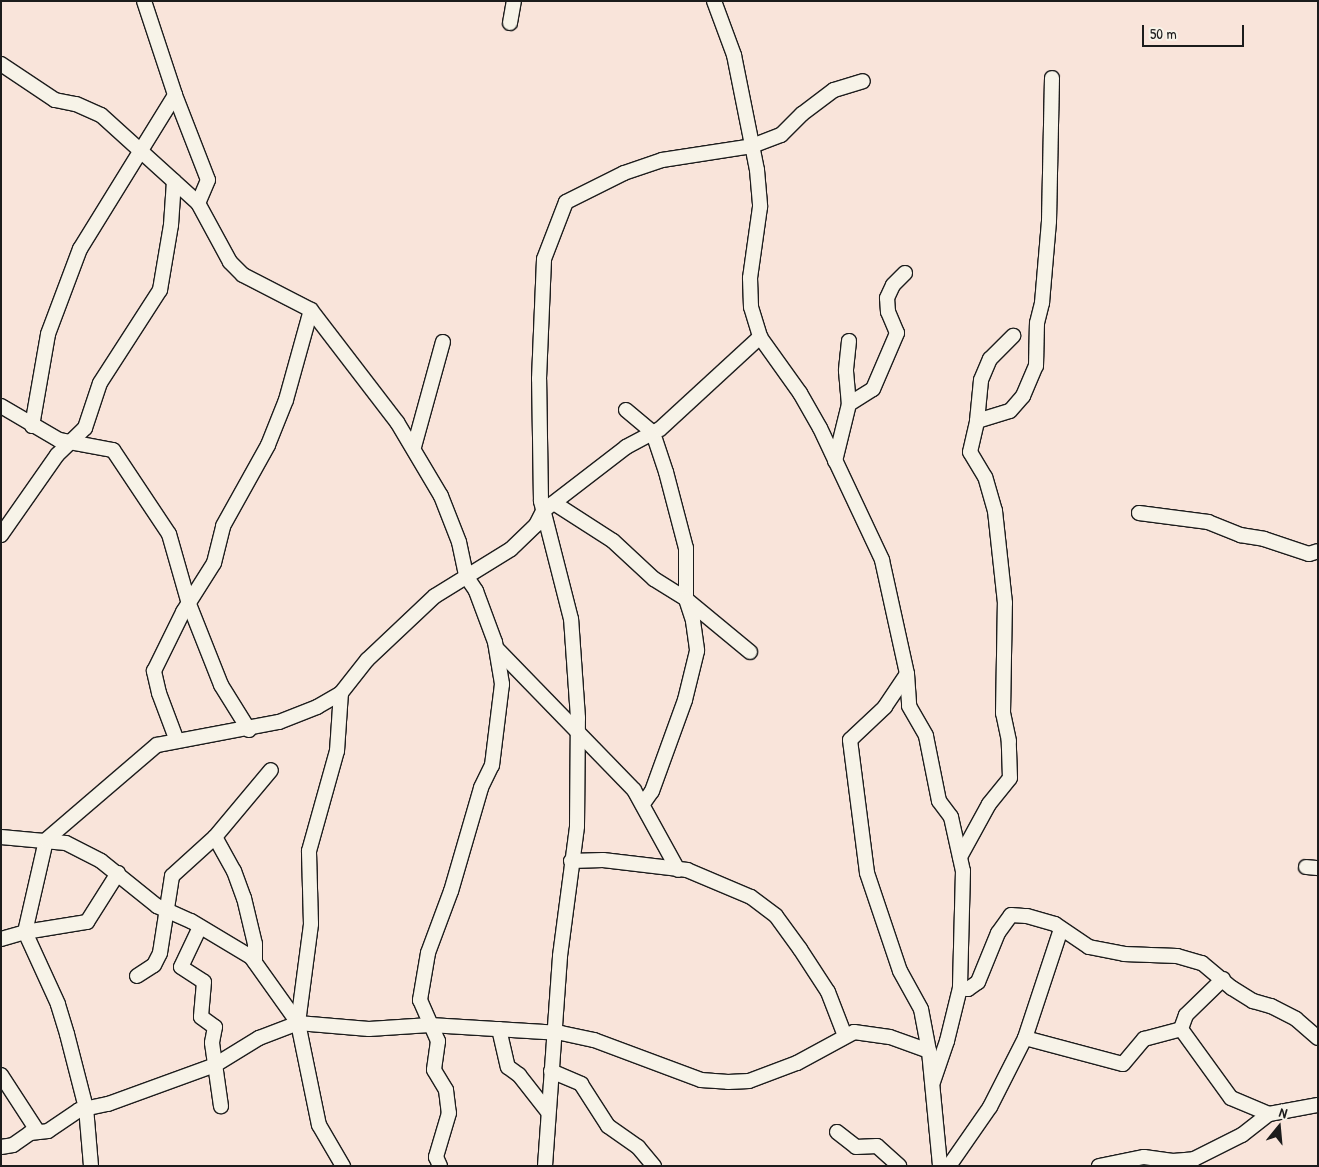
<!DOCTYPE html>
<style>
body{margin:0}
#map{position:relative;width:1319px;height:1167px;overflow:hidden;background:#f9e4da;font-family:"Patrick Hand",sans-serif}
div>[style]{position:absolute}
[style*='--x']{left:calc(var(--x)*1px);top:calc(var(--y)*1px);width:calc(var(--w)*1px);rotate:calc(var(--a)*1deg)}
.roads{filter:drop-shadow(1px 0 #1c1c1c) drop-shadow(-1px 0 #1c1c1c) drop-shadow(0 1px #1c1c1c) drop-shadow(0 -1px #1c1c1c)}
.minor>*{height:14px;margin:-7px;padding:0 7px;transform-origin:7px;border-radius:7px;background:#f7f3e8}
span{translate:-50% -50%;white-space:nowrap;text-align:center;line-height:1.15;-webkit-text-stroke:4.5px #f7f3e8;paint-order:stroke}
.frame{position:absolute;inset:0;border:2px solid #1c1c1c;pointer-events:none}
.north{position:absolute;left:1254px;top:1102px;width:50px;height:50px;-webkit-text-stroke:4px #f7f3e8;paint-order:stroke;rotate:17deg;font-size:14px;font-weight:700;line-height:20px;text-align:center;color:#1c1c1c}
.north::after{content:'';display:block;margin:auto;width:18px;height:22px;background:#1c1c1c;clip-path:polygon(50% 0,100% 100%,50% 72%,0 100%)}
.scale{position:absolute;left:1142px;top:25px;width:102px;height:22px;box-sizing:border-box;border:2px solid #1c1c1c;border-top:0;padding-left:6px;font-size:15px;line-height:18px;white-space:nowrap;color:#1c1c1c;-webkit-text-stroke:4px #f7f3e8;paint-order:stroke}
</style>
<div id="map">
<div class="roads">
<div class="minor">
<i style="--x:144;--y:1;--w:99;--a:71.7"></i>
<i style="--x:175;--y:95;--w:91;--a:68.8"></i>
<i style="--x:208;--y:180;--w:25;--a:113"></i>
<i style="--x:714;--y:1;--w:58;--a:69.7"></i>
<i style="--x:734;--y:55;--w:117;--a:78.7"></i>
<i style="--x:757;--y:170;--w:37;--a:85"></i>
<i style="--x:760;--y:207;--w:72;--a:98"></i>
<i style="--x:750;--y:278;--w:29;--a:88"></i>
<i style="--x:751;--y:307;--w:31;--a:73"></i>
<i style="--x:760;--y:337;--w:69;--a:54.5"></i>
<i style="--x:800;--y:393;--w:40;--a:60.3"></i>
<i style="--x:820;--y:428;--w:146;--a:64.8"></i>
<i style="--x:882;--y:560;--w:117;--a:77.6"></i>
<i style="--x:907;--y:674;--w:32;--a:86"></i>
<i style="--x:909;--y:706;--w:34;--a:60"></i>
<i style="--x:926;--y:736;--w:66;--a:78.7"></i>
<i style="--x:939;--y:801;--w:20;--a:53"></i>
<i style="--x:951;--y:817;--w:55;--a:77.5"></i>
<i style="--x:963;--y:871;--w:117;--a:91.5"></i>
<i style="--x:960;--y:988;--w:55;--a:103.8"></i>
<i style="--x:947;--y:1041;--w:43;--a:108.9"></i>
<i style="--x:510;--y:23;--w:22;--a:-80"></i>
<i style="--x:1;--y:64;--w:65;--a:33.7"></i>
<i style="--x:55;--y:100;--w:21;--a:11"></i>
<i style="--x:76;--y:104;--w:27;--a:24"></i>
<i style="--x:101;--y:115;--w:131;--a:42.2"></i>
<i style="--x:198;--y:203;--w:67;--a:61.5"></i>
<i style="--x:230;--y:262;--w:18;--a:45"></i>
<i style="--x:243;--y:275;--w:76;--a:27.2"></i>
<i style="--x:311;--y:310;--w:141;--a:52.5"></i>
<i style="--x:397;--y:422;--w:86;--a:59.3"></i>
<i style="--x:441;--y:496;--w:49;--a:68.6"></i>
<i style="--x:459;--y:542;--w:35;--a:78"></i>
<i style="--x:466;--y:576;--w:18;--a:56"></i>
<i style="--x:476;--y:591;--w:54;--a:69.6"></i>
<i style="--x:495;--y:642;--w:43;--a:80.5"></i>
<i style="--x:502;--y:684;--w:82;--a:97"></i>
<i style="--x:492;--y:765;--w:25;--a:116"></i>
<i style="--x:481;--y:788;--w:107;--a:106.2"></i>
<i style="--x:451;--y:891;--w:66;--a:110.4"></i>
<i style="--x:428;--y:953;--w:48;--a:99.7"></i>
<i style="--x:420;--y:1000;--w:45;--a:66.3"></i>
<i style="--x:438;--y:1041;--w:29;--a:98"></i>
<i style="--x:434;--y:1070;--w:23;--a:59"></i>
<i style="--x:446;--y:1090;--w:23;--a:83"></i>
<i style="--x:449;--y:1113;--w:46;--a:106.5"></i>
<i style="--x:436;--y:1157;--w:10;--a:66"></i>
<i style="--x:849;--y:341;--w:30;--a:96"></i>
<i style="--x:846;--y:371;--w:33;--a:85"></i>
<i style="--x:1;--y:406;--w:67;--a:30.4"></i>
<i style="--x:59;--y:440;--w:55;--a:10.5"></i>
<i style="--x:113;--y:450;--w:101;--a:56.3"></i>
<i style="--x:169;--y:534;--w:73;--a:74.1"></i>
<i style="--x:189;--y:604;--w:87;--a:68.4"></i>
<i style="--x:221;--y:685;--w:53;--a:58.1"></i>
<i style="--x:626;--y:410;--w:35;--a:40"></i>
<i style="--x:653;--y:433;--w:41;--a:71.6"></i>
<i style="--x:666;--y:472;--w:79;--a:75.3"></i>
<i style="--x:686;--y:548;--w:51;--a:90"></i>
<i style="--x:686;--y:599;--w:23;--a:72"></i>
<i style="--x:693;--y:621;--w:30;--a:82"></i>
<i style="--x:697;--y:651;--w:50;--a:103.8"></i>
<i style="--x:685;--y:700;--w:97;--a:109.9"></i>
<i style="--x:652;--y:791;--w:16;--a:125"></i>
<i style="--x:977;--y:421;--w:34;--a:-17"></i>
<i style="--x:1010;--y:411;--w:20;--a:-49"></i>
<i style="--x:1023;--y:396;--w:33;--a:-67"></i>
<i style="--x:1036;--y:366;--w:43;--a:-88.7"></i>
<i style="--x:1037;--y:323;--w:21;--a:-76"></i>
<i style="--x:1042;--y:303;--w:82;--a:-85.1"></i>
<i style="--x:1049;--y:221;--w:143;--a:-88.8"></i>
<i style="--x:32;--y:426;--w:93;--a:-80.1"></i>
<i style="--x:48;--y:334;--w:91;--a:-69.4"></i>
<i style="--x:80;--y:249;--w:181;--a:-58.3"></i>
<i style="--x:414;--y:447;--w:109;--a:-74.6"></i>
<i style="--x:835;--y:461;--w:59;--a:-76.2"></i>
<i style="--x:849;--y:404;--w:28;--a:-32"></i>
<i style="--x:873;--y:389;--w:61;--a:-66.8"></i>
<i style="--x:897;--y:333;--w:23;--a:-113"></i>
<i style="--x:888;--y:312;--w:14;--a:-94"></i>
<i style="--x:887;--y:298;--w:14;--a:-65"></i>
<i style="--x:893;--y:285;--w:17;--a:-45"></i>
<i style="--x:554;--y:503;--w:70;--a:32.8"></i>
<i style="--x:613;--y:541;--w:56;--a:42.8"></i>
<i style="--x:654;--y:579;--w:38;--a:32"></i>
<i style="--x:686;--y:599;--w:83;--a:39.6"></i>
<i style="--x:1139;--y:513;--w:70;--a:7.4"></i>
<i style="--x:1208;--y:522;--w:35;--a:22"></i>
<i style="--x:1240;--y:535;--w:24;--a:9"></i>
<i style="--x:1264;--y:539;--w:47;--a:18.4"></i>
<i style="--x:1309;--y:554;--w:9;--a:-18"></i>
<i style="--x:1;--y:535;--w:98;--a:-55"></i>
<i style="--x:57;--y:455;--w:39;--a:-44"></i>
<i style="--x:85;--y:428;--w:47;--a:-71.6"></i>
<i style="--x:100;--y:383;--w:111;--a:-57.2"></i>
<i style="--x:160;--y:290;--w:66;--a:-80.4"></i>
<i style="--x:171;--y:225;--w:44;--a:-86.1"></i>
<i style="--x:498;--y:650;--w:195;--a:45.8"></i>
<i style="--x:634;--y:790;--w:91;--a:61.2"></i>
<i style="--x:907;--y:674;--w:40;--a:124"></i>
<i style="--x:885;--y:707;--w:48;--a:136.7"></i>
<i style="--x:850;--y:740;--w:134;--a:82.7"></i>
<i style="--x:867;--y:873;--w:103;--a:71.4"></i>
<i style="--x:900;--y:971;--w:43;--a:61.1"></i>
<i style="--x:921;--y:1009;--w:43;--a:79.2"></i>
<i style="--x:929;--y:1051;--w:116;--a:84.5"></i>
<i style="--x:177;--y:741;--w:51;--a:-110.6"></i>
<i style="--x:159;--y:693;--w:23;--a:-103"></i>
<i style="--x:154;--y:671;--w:66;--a:-63.8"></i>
<i style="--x:183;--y:612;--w:58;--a:-57.7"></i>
<i style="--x:214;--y:563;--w:38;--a:-76"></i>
<i style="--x:223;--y:526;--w:93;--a:-60.9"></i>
<i style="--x:268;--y:445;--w:48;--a:-68.2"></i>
<i style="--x:286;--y:400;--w:93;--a:-74.5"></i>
<i style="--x:1;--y:837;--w:65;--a:5.3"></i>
<i style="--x:66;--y:843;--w:39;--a:27"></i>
<i style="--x:101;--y:861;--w:72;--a:38.8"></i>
<i style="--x:157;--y:906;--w:37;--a:24"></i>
<i style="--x:191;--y:921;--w:70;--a:31"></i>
<i style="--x:251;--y:957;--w:81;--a:54.5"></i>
<i style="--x:298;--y:1023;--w:104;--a:78.4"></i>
<i style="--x:319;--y:1125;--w:48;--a:59.7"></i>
<i style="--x:215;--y:837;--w:39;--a:61"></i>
<i style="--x:234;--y:871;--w:29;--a:70"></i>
<i style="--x:244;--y:898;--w:47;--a:76.6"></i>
<i style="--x:255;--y:944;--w:18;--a:90"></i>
<i style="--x:960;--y:857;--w:60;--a:-61.3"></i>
<i style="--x:989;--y:804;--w:33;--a:-51"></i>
<i style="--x:1010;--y:778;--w:37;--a:-92"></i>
<i style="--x:1009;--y:741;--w:29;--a:-102"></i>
<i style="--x:1003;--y:713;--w:110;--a:-89"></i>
<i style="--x:1005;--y:603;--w:93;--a:-96.2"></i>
<i style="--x:995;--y:511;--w:35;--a:-106"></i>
<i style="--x:985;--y:477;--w:29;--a:-121"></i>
<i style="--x:970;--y:452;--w:32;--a:-77"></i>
<i style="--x:977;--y:421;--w:41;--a:-84.4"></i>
<i style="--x:981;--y:380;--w:23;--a:-67"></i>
<i style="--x:990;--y:359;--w:33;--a:-45"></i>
<i style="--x:571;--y:861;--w:32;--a:-2"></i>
<i style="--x:603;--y:860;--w:85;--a:6.8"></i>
<i style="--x:687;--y:870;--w:69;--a:22.9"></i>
<i style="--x:751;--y:897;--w:31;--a:37"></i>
<i style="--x:776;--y:916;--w:41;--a:54"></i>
<i style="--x:800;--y:949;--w:51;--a:56.9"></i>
<i style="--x:828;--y:992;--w:47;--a:68.9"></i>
<i style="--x:1306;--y:867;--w:12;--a:5"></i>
<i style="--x:200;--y:927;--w:44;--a:115.4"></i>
<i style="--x:181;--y:967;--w:27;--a:33"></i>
<i style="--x:204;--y:982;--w:35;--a:95"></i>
<i style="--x:201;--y:1017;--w:17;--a:36"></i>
<i style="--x:215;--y:1027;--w:16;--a:101"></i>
<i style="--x:212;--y:1043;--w:64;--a:81.9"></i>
<i style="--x:1;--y:939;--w:25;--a:-16"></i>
<i style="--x:25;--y:932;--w:63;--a:-9.2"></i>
<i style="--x:87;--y:922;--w:58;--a:-57.7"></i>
<i style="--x:137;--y:976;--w:20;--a:-33"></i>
<i style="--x:154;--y:965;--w:13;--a:-63"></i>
<i style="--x:160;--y:953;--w:78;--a:-81.1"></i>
<i style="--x:172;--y:876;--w:58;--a:-42.2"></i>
<i style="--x:215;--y:837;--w:87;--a:-50.1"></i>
<i style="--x:1223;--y:979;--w:52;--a:135.8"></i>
<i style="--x:1186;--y:1015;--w:15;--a:110"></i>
<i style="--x:1181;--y:1029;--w:85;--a:54.1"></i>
<i style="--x:1231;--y:1098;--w:41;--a:22.8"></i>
<i style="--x:960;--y:988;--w:8;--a:7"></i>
<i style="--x:968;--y:989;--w:12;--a:-35"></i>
<i style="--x:978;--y:982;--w:53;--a:-67.8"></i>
<i style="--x:998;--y:933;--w:22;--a:-54"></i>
<i style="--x:1011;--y:915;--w:16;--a:4"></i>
<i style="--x:1027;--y:916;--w:29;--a:16"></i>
<i style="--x:1055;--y:924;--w:41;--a:34.1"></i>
<i style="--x:1089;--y:947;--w:36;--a:11"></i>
<i style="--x:1124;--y:954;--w:53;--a:2.2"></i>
<i style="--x:1177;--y:956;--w:26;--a:16"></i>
<i style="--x:1202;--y:963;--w:39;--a:40"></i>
<i style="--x:1232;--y:988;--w:25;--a:32"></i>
<i style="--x:1253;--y:1001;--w:19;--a:16"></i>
<i style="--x:1271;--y:1006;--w:28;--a:27"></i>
<i style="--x:1296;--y:1019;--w:29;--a:41"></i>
<i style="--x:298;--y:1023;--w:100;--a:-82.5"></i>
<i style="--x:311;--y:924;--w:73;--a:-91.6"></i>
<i style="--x:309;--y:851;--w:104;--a:-74.4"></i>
<i style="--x:337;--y:751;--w:58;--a:-86.1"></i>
<i style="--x:499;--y:1029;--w:39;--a:77"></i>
<i style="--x:508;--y:1067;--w:14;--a:36"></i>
<i style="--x:519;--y:1075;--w:47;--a:51.9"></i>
<i style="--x:1025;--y:1038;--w:101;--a:14.9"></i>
<i style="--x:1123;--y:1064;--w:33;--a:-50"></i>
<i style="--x:1144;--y:1039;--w:38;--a:-15"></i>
<i style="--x:551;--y:1071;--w:33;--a:23"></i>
<i style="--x:581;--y:1084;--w:50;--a:57.3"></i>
<i style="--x:608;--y:1126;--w:37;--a:35"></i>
<i style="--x:638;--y:1147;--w:25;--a:50"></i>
<i style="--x:1;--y:1075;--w:68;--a:57"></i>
<i style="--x:837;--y:1132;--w:24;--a:38"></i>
<i style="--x:856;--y:1147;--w:21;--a:-3"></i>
<i style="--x:877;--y:1146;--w:30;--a:42"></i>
<i style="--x:1;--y:1147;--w:12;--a:-9"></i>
<i style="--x:13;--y:1145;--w:21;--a:-35"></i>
<i style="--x:30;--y:1133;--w:18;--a:-6"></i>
<i style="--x:48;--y:1131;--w:37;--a:-34"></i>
<i style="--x:79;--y:1110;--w:30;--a:-12"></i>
<i style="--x:108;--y:1104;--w:114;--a:-20"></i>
<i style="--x:215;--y:1065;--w:52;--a:-31.5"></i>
<i style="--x:259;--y:1038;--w:42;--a:-21"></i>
<i style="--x:298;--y:1023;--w:71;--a:4.8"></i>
<i style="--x:369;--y:1029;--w:61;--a:-3.8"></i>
<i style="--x:430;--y:1025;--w:131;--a:3.5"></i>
<i style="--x:561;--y:1033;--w:34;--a:12"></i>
<i style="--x:594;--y:1040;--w:114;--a:20.5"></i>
<i style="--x:701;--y:1080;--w:27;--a:4"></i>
<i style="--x:728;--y:1082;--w:21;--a:-3"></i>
<i style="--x:749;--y:1081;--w:51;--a:-20.6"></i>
<i style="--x:797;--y:1063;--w:65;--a:-28.5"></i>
<i style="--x:854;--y:1032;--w:36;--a:8"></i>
<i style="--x:890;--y:1037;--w:41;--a:19.7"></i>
<i style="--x:91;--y:1166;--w:58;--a:-94.9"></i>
<i style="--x:86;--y:1108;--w:76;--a:-104.4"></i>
<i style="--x:67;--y:1034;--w:31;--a:-107"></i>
<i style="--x:58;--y:1004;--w:79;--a:-114.6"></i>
<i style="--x:25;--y:932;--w:94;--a:-77.1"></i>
<i style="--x:46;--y:840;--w:146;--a:-40.6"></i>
<i style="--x:157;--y:745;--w:124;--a:-10.7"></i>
<i style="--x:279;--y:722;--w:41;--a:-21.5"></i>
<i style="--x:317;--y:707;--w:28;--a:-30"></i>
<i style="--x:341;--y:693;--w:42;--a:-51.8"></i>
<i style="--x:367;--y:660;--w:93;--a:-43.3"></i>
<i style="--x:435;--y:596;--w:89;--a:-31.7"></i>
<i style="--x:511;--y:549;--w:35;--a:-44"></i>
<i style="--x:536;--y:525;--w:16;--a:-63"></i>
<i style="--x:543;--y:511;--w:105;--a:-37.6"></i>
<i style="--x:626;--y:447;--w:38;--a:-28"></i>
<i style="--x:660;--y:429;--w:136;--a:-42.6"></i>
<i style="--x:545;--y:1166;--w:211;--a:-85.9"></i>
<i style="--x:560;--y:956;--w:131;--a:-82.5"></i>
<i style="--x:577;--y:826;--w:108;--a:-89.5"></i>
<i style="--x:578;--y:718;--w:99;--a:-94"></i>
<i style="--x:571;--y:619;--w:122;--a:-104.3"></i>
<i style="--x:541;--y:501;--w:122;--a:-90.9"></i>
<i style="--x:539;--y:379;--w:120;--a:-87.6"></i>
<i style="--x:544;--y:259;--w:61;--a:-68.9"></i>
<i style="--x:566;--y:202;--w:65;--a:-26.6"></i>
<i style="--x:624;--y:173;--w:40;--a:-18.9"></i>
<i style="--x:662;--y:160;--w:91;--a:-8.8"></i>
<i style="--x:752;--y:146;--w:31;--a:-21"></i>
<i style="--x:781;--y:135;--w:30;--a:-45"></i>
<i style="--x:802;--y:114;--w:40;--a:-37"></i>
<i style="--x:834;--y:90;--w:30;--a:-17"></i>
<i style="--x:949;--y:1166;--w:72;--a:-55.2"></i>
<i style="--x:990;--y:1107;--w:77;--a:-63.1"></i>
<i style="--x:1025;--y:1038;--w:115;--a:-71.7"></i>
<i style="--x:1099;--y:1166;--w:46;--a:-11.3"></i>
<i style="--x:1144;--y:1157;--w:29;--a:8"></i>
<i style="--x:1173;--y:1161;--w:21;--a:-5"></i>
<i style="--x:1194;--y:1159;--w:54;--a:-26.6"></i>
<i style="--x:1242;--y:1135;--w:34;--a:-38"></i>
<i style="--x:1269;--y:1114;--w:50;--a:-10.4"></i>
</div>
</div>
<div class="frame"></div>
<div class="north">N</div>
<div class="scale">50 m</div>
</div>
